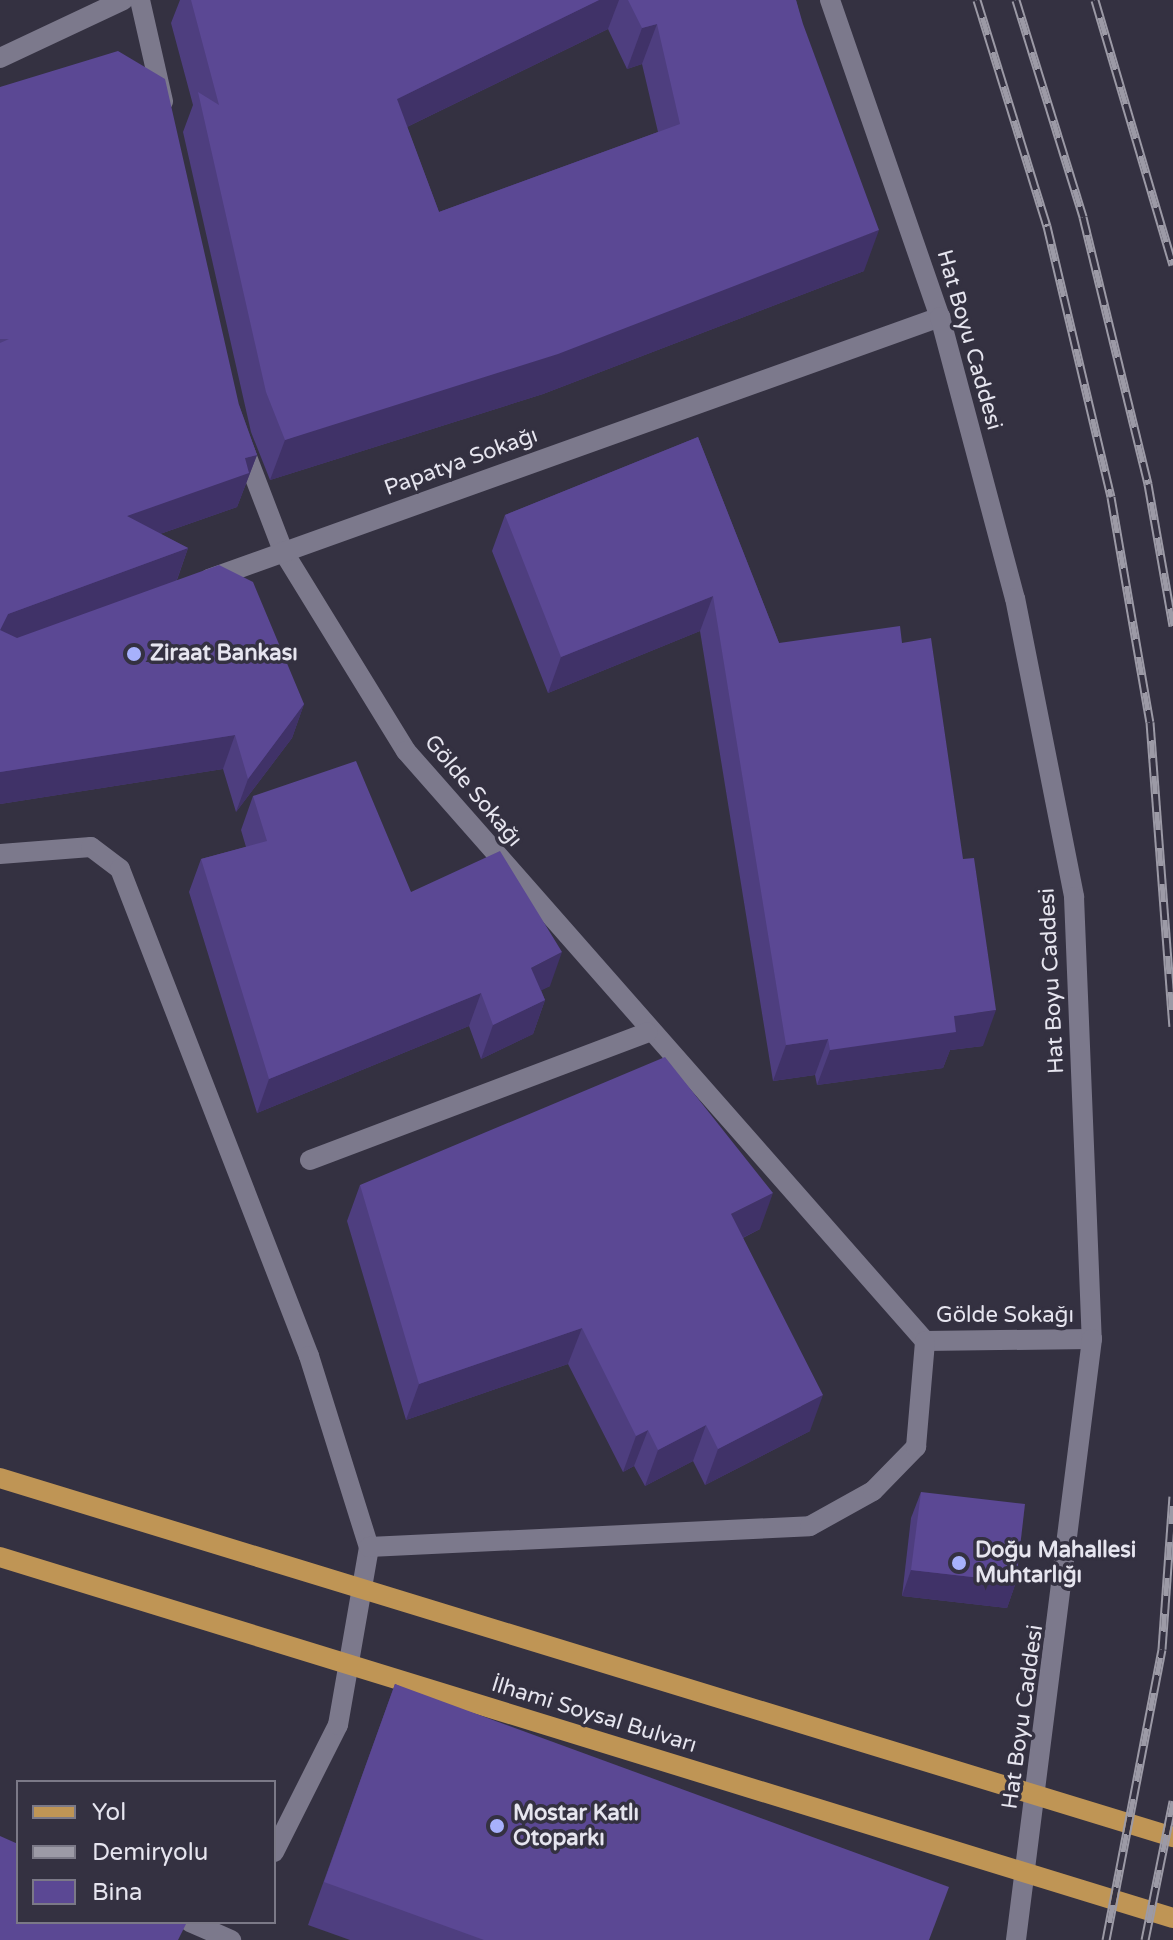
<!DOCTYPE html>
<meta charset="utf-8">
<style>
body{margin:0}
#map{position:relative;width:1173px;height:1940px;overflow:hidden;background:#343141;font-family:"Varela Round",sans-serif}
div>[style]{position:absolute}
[style*='--x']{left:calc(var(--x)*1px);top:calc(var(--y)*1px);width:calc(var(--w)*1px);rotate:calc(var(--a)*1deg)}
.minor>*{height:20px;margin:-10px;padding:0 10px;transform-origin:10px;border-radius:10px;background:#7c798c}
.tertiary>*{height:20px;margin:-10px;padding:0 10px;transform-origin:10px;border-radius:10px;background:#7c798c}
.primary>*{height:20px;margin:-10px;padding:0 10px;transform-origin:10px;border-radius:10px;background:#bf9555}
.rail>*{height:9px;margin-top:-4.5px;transform-origin:0;background:repeating-linear-gradient(90deg,#343141 0 18px,#9c9aa6 0 36px);box-sizing:border-box;border-block:2px solid #9c9aa6}
.wall>*{inset:0;background:#4e3e7f}
.shaded-wall>*{inset:0;background:#403268}
.building>*{inset:0;background:#5b4894}
.dots>*{width:22px;height:22px;translate:-50% -50%;box-sizing:border-box;border:4px solid #343141;border-radius:50%}
span{translate:-50% -50%;white-space:nowrap;text-align:center;line-height:1.15;-webkit-text-stroke:7px #343141;paint-order:stroke}
.street-label{font-size:22px;color:#e6e5ef}
.poi-label{font-size:22px;color:#e6e5ef;font-weight:700}
.left{translate:0 -50%;text-align:left}
.legend{position:absolute;left:16px;top:1780px;width:260px;height:144px;box-sizing:border-box;background:#343141;border:2px solid #7b7987;margin:0;padding:10px 14px;list-style:none;font-size:24px;color:#e6e5ef}
.legend li{display:flex;align-items:center;gap:16px;height:40px}
.legend b{width:40px;border:2px solid #7b7987}
</style>
<div id="map">
<div class="minor">
<i style="--x:140;--y:0;--w:104;--a:77.2"></i>
<i style="--x:0;--y:58;--w:136;--a:-25.2"></i>
<i style="--x:242;--y:444;--w:115;--a:69"></i>
<i style="--x:283;--y:551;--w:235;--a:58.4"></i>
<i style="--x:406;--y:751;--w:786;--a:48.66"></i>
<i style="--x:925;--y:1341;--w:167;--a:-0.7"></i>
<i style="--x:209;--y:579;--w:777;--a:-19.72"></i>
<i style="--x:0;--y:854;--w:91;--a:-4.4"></i>
<i style="--x:91;--y:847;--w:36;--a:37"></i>
<i style="--x:120;--y:869;--w:522;--a:68.79"></i>
<i style="--x:309;--y:1356;--w:200;--a:72.6"></i>
<i style="--x:310;--y:1160;--w:361;--a:-20.7"></i>
<i style="--x:274;--y:1852;--w:142;--a:-63.3"></i>
<i style="--x:338;--y:1725;--w:181;--a:-80.1"></i>
<i style="--x:369;--y:1547;--w:441;--a:-2.7"></i>
<i style="--x:810;--y:1526;--w:72;--a:-29.1"></i>
<i style="--x:873;--y:1491;--w:62;--a:-45.7"></i>
<i style="--x:916;--y:1447;--w:106;--a:-85.1"></i>
<i style="--x:190;--y:1922;--w:45;--a:23.7"></i>
</div>
<div class="tertiary">
<i style="--x:830;--y:0;--w:336;--a:70.9"></i>
<i style="--x:940;--y:317;--w:291;--a:75.1"></i>
<i style="--x:1015;--y:598;--w:305;--a:78.8"></i>
<i style="--x:1074;--y:897;--w:442;--a:87.7"></i>
<i style="--x:1092;--y:1339;--w:606;--a:97.21"></i>
</div>
<div class="primary">
<i style="--x:0;--y:1478;--w:1227;--a:17.02"></i>
<i style="--x:0;--y:1557;--w:1227;--a:17.11"></i>
</div>
<div class="rail">
<i style="--x:977;--y:0;--w:237;--a:72.8"></i>
<i style="--x:1047;--y:226;--w:278;--a:76.7"></i>
<i style="--x:1111;--y:497;--w:228;--a:80.2"></i>
<i style="--x:1150;--y:722;--w:305;--a:85.7"></i>
<i style="--x:1016;--y:0;--w:227;--a:72.8"></i>
<i style="--x:1083;--y:217;--w:275;--a:76.3"></i>
<i style="--x:1148;--y:484;--w:144;--a:80"></i>
<i style="--x:1095;--y:0;--w:276;--a:73.6"></i>
<i style="--x:1106;--y:1940;--w:296;--a:-79.1"></i>
<i style="--x:1162;--y:1649;--w:153;--a:-85.9"></i>
<i style="--x:1145;--y:1940;--w:142;--a:-78.6"></i>
</div>
<div class="wall">
<i style="clip-path:polygon(evenodd,180px 0,796px 0,864px 271px,543px 394px,270px 480px,251px 432px,183px 132px,193px 105px,171px 23px,180px 0,608px 29px,627px 69px,642px 64px,658px 132px,439px 212px,407px 127px,608px 29px)"></i>
<i style="clip-path:polygon(0 87px,239px 405px,257px 455px,237px 507px,160px 534px,188px 548px,177px 580px,304px 704px,292px 738px,236px 812px,223px 769px,0 804px)"></i>
<i style="clip-path:polygon(698px 437px,779px 643px,902px 643px,983px 1046px,950px 1050px,943px 1068px,817px 1085px,815px 1075px,773px 1081px,700px 631px,548px 693px,492px 551px,505px 515px)"></i>
<i style="clip-path:polygon(253px 796px,411px 892px,550px 986px,541px 990px,545px 1000px,533px 1034px,481px 1059px,469px 1026px,257px 1113px,189px 892px,201px 859px,246px 847px,241px 830px)"></i>
<i style="clip-path:polygon(360px 1185px,760px 1229px,743px 1238px,810px 1431px,705px 1485px,693px 1461px,645px 1486px,634px 1466px,623px 1472px,568px 1364px,406px 1420px,347px 1221px)"></i>
<i style="clip-path:polygon(921px 1492px,1016px 1582px,1007px 1608px,902px 1596px,911px 1518px)"></i>
<i style="clip-path:polygon(395px 1684px,929px 1940px,350px 1940px,308px 1925px)"></i>
</div>
<div class="shaded-wall">
<i style="clip-path:polygon(599px 0,619px 0,608px 29px,382px 139px,397px 99px)"></i>
<i style="clip-path:polygon(657px 24px,642px 64px,627px 69px,642px 28px)"></i>
<i style="clip-path:polygon(879px 230px,864px 271px,543px 394px,270px 480px,285px 440px)"></i>
<i style="clip-path:polygon(257px 455px,237px 507px,114px 550px,127px 516px,245px 458px)"></i>
<i style="clip-path:polygon(188px 548px,176px 582px,0 646px,0 630px,8px 614px)"></i>
<i style="clip-path:polygon(713px 596px,700px 631px,548px 693px,561px 657px)"></i>
<i style="clip-path:polygon(304px 704px,292px 738px,236px 812px,248px 779px)"></i>
<i style="clip-path:polygon(235px 735px,223px 769px,0 804px,0 772px)"></i>
<i style="clip-path:polygon(562px 952px,550px 986px,519px 1002px,531px 968px)"></i>
<i style="clip-path:polygon(481px 993px,469px 1026px,257px 1113px,269px 1079px)"></i>
<i style="clip-path:polygon(545px 1000px,533px 1034px,481px 1059px,493px 1025px)"></i>
<i style="clip-path:polygon(996px 1010px,983px 1046px,950px 1050px,943px 1068px,817px 1085px,830px 1050px,954px 1016px)"></i>
<i style="clip-path:polygon(828px 1039px,815px 1075px,773px 1081px,786px 1045px)"></i>
<i style="clip-path:polygon(773px 1193px,760px 1229px,718px 1250px,731px 1214px)"></i>
<i style="clip-path:polygon(582px 1328px,568px 1364px,406px 1420px,419px 1384px)"></i>
<i style="clip-path:polygon(823px 1395px,810px 1431px,705px 1485px,718px 1449px)"></i>
<i style="clip-path:polygon(706px 1425px,693px 1461px,645px 1486px,658px 1450px)"></i>
<i style="clip-path:polygon(648px 1430px,634px 1466px,623px 1472px,636px 1436px)"></i>
<i style="clip-path:polygon(911px 1570px,1016px 1582px,1007px 1608px,902px 1596px)"></i>
</div>
<div class="building">
<i style="clip-path:polygon(191px 0,599px 0,397px 99px,439px 212px,680px 124px,657px 24px,642px 28px,628px 0,796px 0,803px 24px,879px 230px,558px 354px,285px 440px,266px 392px,198px 92px,219px 105px)"></i>
<i style="clip-path:polygon(118px 51px,165px 79px,239px 405px,257px 455px,245px 458px,249px 473px,127px 516px,188px 548px,8px 614px,0 630px,0 343px,9px 339px,0 339px,0 87px)"></i>
<i style="clip-path:polygon(698px 437px,779px 643px,900px 626px,902px 643px,931px 638px,963px 859px,974px 858px,996px 1010px,954px 1016px,956px 1032px,830px 1050px,828px 1039px,786px 1045px,713px 596px,561px 657px,505px 515px)"></i>
<i style="clip-path:polygon(219px 565px,253px 582px,304px 704px,248px 779px,235px 735px,0 772px,0 630px,17px 638px)"></i>
<i style="clip-path:polygon(356px 761px,411px 892px,500px 851px,562px 952px,531px 968px,545px 1000px,493px 1025px,481px 993px,269px 1079px,201px 859px,267px 841px,253px 796px)"></i>
<i style="clip-path:polygon(665px 1057px,773px 1193px,731px 1214px,823px 1395px,718px 1449px,706px 1425px,658px 1450px,648px 1430px,636px 1436px,582px 1328px,419px 1384px,360px 1185px)"></i>
<i style="clip-path:polygon(921px 1492px,1025px 1504px,1016px 1582px,911px 1570px)"></i>
<i style="clip-path:polygon(395px 1684px,949px 1887px,929px 1940px,484px 1940px,324px 1882px)"></i>
<i style="clip-path:polygon(0 1836px,18px 1844px,18px 1922px,187px 1922px,178px 1940px,0 1940px)"></i>
</div>
<div class="dots">
<i style="left:134px;top:654px;background:#a7b1fc"></i>
<i style="left:959px;top:1563px;background:#a7b1fc"></i>
<i style="left:497px;top:1826px;background:#a7b1fc"></i>
</div>
<div class="street-label">
<span style="left:969px;top:340px;rotate:74deg">Hat Boyu Caddesi</span>
<span style="left:461px;top:462px;rotate:-20deg">Papatya Sokağı</span>
<span style="left:473px;top:791px;rotate:50deg">Gölde Sokağı</span>
<span style="left:1052px;top:981px;rotate:-93deg">Hat Boyu Caddesi</span>
<span style="left:1005px;top:1316px">Gölde Sokağı</span>
<span style="left:594px;top:1715px;rotate:17deg">İlhami Soysal Bulvarı</span>
<span style="left:1023px;top:1717px;rotate:-82deg">Hat Boyu Caddesi</span>
</div>
<div class="poi-label">
<span class="left" style="left:150px;top:654px">Ziraat Bankası</span>
<span class="left" style="left:975px;top:1563px">Doğu Mahallesi<br>Muhtarlığı</span>
<span class="left" style="left:513px;top:1826px">Mostar Katlı<br>Otoparkı</span>
</div>
<ul class="legend">
<li><b style="height:10px;background:#bf9555"></b>Yol</li>
<li><b style="height:10px;background:#9c9aa6"></b>Demiryolu</li>
<li><b style="height:22px;background:#5b4894"></b>Bina</li>
</ul>
</div>
